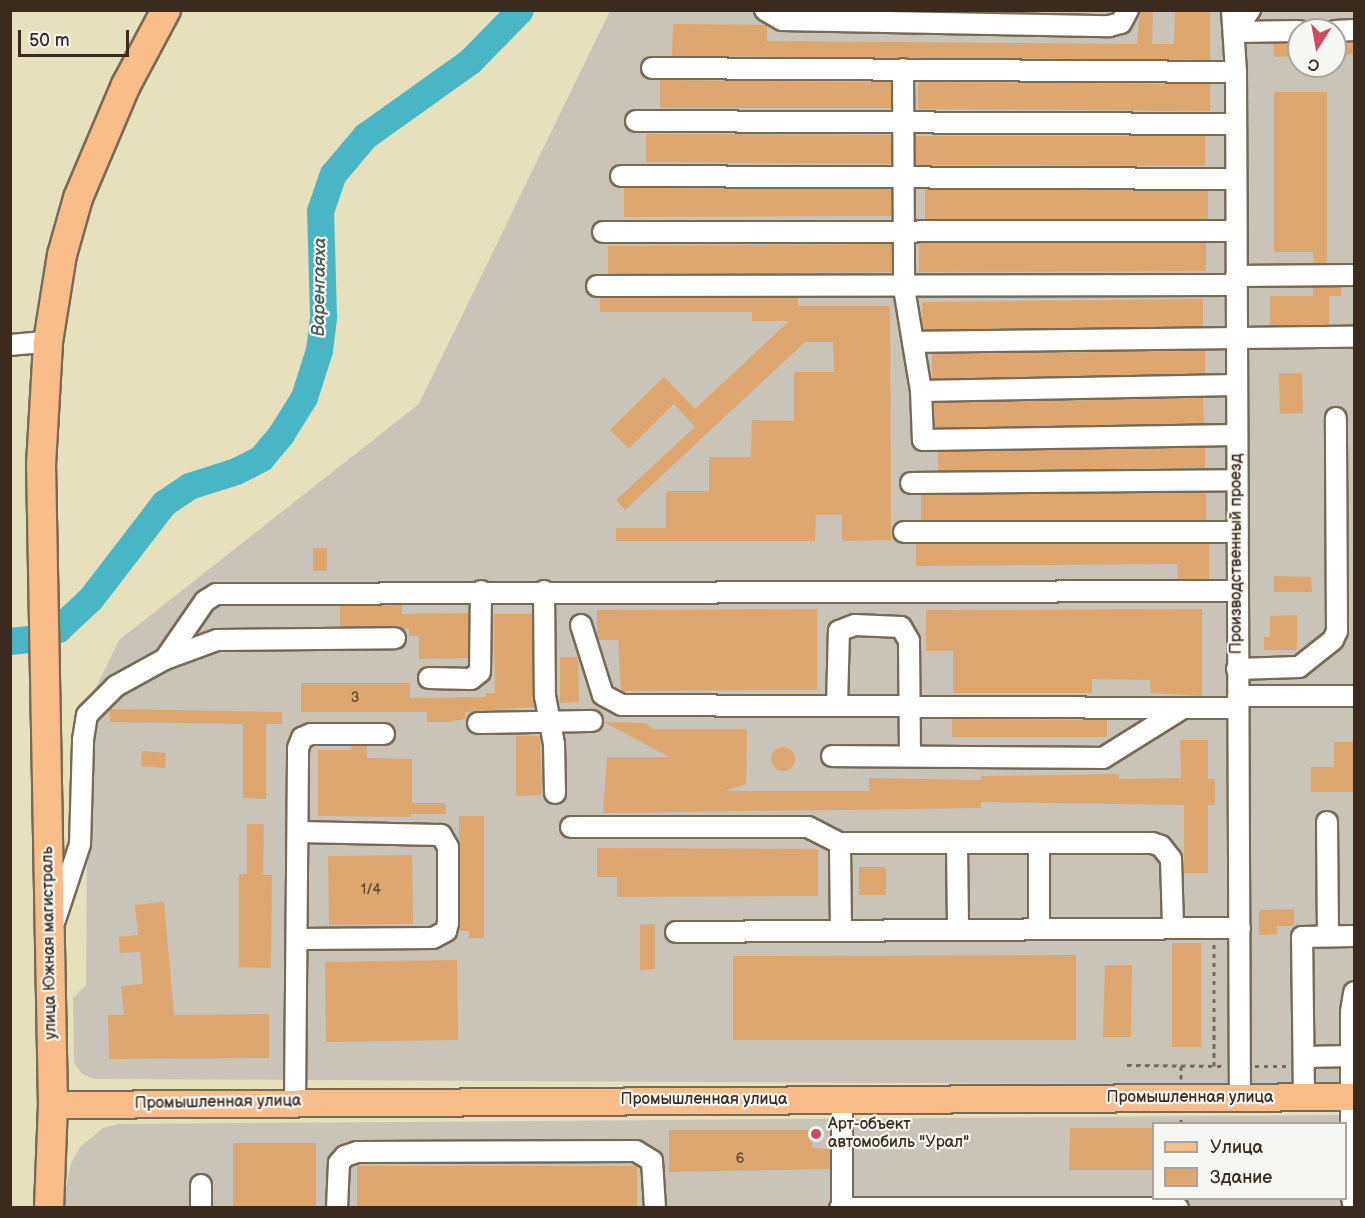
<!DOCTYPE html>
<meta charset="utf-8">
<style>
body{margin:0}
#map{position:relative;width:1365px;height:1218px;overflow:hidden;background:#e7e0bd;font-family:"Balsamiq Sans",sans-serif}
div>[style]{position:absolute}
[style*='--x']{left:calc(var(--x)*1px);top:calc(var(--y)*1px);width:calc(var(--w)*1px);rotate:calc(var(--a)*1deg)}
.industrial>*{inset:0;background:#c9c3b8}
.river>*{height:27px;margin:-13.5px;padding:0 13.5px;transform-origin:13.5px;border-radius:13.5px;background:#49b6c6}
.building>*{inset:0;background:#dea770}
.round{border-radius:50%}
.path>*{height:3px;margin-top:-1.5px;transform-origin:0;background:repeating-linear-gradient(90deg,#776a56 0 4.5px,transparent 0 9px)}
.roads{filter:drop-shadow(2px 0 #776a56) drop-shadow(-2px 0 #776a56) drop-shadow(0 2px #776a56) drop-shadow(0 -2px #776a56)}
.minor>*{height:20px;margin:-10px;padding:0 10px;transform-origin:10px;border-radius:10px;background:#fff}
.major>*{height:26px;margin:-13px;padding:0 13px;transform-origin:13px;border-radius:13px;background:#f8bd88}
.highway>*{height:28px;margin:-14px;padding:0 14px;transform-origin:14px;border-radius:14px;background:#f8bd88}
.dots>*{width:16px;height:16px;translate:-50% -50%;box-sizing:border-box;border:3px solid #f6f6f2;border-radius:50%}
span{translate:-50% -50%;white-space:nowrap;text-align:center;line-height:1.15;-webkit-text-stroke:4.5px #f6f6f2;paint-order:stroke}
.number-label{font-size:14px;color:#644932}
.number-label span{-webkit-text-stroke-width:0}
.street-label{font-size:16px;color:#3b2a1e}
.poi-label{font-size:16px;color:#3b2a1e}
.left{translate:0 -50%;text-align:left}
.water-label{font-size:18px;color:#405b59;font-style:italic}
.frame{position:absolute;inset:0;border:12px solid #3b2a1e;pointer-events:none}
.legend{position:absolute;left:1152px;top:1122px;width:195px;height:78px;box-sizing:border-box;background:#f6f6f2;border:2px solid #aba49d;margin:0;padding:8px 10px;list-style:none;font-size:18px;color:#3b2a1e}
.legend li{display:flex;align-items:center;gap:12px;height:30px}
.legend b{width:30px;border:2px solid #aba49d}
.north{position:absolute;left:1287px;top:18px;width:60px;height:60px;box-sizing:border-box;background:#f6f6f2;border:2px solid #aba49d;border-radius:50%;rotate:191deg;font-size:16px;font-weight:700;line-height:24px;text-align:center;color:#3b2a1e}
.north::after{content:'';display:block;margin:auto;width:21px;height:27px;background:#d1495b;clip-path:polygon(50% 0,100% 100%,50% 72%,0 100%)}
.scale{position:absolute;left:18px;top:30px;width:111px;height:27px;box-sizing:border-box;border:3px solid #3b2a1e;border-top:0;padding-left:8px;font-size:18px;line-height:21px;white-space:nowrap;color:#3b2a1e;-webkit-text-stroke:4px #f6f6f2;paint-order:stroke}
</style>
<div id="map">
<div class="industrial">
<i style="clip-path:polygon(evenodd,610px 11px,1354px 11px,1354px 1085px,96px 1079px,82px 1074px,74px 1063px,73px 998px,86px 985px,88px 704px,119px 640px,419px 404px,610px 11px,1299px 30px,1335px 30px,1335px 66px,1299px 66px,1299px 30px)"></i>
<i style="clip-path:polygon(evenodd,1354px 1115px,1354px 1207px,62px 1208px,71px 1163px,81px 1146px,103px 1128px,119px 1124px,1354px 1115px,1154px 1124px,1346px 1124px,1346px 1198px,1154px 1198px,1154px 1124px)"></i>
</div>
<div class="river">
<i style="--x:10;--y:641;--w:29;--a:-6"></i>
<i style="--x:39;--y:638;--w:21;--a:-25"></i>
<i style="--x:58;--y:629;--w:45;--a:-43.2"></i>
<i style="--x:91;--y:598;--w:120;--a:-52.5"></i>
<i style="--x:164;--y:503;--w:30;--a:-34"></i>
<i style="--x:189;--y:486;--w:49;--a:-17.7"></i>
<i style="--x:236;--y:471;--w:28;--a:-27"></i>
<i style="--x:261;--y:458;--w:31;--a:-50"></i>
<i style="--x:281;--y:434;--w:44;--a:-58.1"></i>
<i style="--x:304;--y:397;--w:49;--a:-72.3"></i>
<i style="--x:319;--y:350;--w:34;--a:-83"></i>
<i style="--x:323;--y:316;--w:105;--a:-91.6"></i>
<i style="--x:320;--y:211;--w:39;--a:-71"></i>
<i style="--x:333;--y:174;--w:50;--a:-49.9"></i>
<i style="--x:365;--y:136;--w:129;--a:-35.5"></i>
<i style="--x:470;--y:61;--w:71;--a:-45.6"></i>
</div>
<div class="building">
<i style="clip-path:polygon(1140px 10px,1153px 10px,1152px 44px,1174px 44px,1175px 10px,1210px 10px,1210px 60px,672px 56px,673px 24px,767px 25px,767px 41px,1137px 44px)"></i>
<i style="clip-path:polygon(1354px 42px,1354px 54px,1335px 55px,1335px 43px)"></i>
<i style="clip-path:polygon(1273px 43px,1299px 43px,1299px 56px,1274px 57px)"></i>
<i style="clip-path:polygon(660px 80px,891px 82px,891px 108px,660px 108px)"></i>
<i style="clip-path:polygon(918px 82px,1210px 84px,1210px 111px,918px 109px)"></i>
<i style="clip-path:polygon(1274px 92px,1327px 92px,1327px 263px,1313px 263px,1313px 252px,1274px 252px)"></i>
<i style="clip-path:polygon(646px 134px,891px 135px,891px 164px,646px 162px)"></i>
<i style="clip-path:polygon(916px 136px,1205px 136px,1205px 166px,916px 165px)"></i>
<i style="clip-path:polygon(624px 188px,891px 189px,891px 216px,624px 217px)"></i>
<i style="clip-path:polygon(925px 189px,1208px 191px,1208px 219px,925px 219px)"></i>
<i style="clip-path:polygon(919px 243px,1206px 243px,1206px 271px,919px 272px)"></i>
<i style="clip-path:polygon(892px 244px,892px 272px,608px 274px,608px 246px)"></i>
<i style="clip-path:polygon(1313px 287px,1341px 287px,1341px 296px,1329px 296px,1329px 325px,1270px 326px,1270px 296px,1313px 296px)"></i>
<i style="clip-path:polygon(600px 298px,798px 298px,798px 306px,890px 306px,891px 540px,842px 541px,842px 515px,816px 515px,815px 541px,616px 541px,616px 528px,666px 528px,666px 491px,709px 491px,709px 457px,751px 457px,752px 420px,794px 421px,794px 372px,834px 372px,833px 342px,805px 342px,625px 510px,616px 500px,695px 427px,674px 404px,629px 449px,610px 430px,664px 377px,695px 409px,789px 321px,752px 321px,752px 312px,600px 312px)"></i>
<i style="clip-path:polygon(1203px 299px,1203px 327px,923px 330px,922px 323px,922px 302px)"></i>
<i style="clip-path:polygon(1205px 351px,1205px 374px,932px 379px,932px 354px)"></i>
<i style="clip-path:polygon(1279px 373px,1302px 373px,1303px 413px,1280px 414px)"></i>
<i style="clip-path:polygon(1203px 398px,1204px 424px,935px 428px,934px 403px)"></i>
<i style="clip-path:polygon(1205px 447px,1205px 468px,938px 471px,938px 452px)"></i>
<i style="clip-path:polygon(1206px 492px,1206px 520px,921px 520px,921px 495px)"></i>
<i style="clip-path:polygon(916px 544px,1209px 544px,1209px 579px,1178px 579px,1177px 564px,916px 566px)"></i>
<i style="clip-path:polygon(313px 548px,327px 548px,327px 571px,313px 571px)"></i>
<i style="clip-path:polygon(1274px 576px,1311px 577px,1312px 592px,1274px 592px)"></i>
<i style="clip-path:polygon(402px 605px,402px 614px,469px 613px,468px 658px,419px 659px,419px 636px,409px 636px,409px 629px,340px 627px,340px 606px)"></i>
<i style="clip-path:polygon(817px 609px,817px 690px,621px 691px,618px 640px,598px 640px,597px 636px,597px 610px)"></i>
<i style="clip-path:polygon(1202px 609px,1202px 696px,1151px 693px,1150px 680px,1092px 679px,1092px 693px,953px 693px,953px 651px,926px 651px,926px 610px)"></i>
<i style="clip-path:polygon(494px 614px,532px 614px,534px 707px,465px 712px,465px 719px,449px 722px,427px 722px,427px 712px,301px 712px,301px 683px,410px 683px,410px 698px,486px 697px,486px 693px,495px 693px)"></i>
<i style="clip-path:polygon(1297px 615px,1297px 650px,1264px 650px,1264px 637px,1270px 637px,1270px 616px)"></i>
<i style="clip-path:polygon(560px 657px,578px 657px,579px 702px,560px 703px)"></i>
<i style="clip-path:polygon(110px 709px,282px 712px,282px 724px,266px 724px,266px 799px,243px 798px,243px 724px,110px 722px)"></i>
<i style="clip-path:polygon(952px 719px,1107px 720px,1107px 737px,952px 737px)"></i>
<i style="clip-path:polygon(604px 722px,645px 723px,653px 729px,747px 729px,746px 784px,725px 791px,869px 791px,869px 778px,981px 780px,981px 776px,1119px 774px,1119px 779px,1181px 778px,1180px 740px,1208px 740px,1208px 779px,1215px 779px,1215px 805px,1208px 805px,1208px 873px,1184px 873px,1184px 805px,981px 802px,981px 808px,603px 813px,607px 757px,669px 757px)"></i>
<i style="clip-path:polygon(516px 736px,540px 736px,542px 795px,516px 796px)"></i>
<i style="clip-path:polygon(1334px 742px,1354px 742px,1354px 792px,1311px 792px,1311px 767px,1334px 767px)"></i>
<i style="clip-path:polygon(351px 746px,367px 746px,367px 758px,412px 759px,412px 803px,446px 803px,446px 814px,411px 814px,411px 817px,318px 816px,318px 750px,351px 750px)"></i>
<i class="round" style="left:771px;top:747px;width:24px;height:24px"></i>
<i style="clip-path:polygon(142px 751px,166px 753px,165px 768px,141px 766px)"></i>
<i style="clip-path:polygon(459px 816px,484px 816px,484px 938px,469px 938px,469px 931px,460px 931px)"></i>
<i style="clip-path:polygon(247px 824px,264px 824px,263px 875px,272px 875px,271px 968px,239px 967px,239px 874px,247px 874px)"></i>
<i style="clip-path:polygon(597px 848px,818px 849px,818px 896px,617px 897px,617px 877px,597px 877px)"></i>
<i style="clip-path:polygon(412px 855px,413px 924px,329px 925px,328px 856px)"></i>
<i style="clip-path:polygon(859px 867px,886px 867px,886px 895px,859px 895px)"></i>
<i style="clip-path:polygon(164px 902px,174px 1015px,269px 1014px,269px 1058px,109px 1059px,108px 1015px,124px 1015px,121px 986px,143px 984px,140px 952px,120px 953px,119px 937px,138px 935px,135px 905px)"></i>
<i style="clip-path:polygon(1294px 909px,1294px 926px,1277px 926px,1277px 934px,1259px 935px,1259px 910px)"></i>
<i style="clip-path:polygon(655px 924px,655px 969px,640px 970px,640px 925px)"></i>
<i style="clip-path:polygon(1172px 943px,1201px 943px,1201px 1047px,1172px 1047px)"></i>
<i style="clip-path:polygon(1076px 955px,1076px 1040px,733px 1040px,733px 956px)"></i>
<i style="clip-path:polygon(457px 960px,458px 1040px,326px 1042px,325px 962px)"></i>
<i style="clip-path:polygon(1105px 965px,1132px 965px,1131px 1037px,1103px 1037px)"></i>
<i style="clip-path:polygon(1070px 1128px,1154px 1128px,1154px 1170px,1069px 1170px)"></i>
<i style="clip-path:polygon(669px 1130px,812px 1130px,812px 1148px,830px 1149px,830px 1169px,669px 1172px)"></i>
<i style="clip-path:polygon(233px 1143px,316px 1143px,316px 1208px,233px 1208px)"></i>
<i style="clip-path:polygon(357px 1166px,637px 1166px,637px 1208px,357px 1208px)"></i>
</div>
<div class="path">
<i style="--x:1127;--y:1065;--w:97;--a:0.6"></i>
<i style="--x:1214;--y:1066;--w:122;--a:-90"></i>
<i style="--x:1255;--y:1066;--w:32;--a:0"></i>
<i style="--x:1181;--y:1079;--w:13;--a:-90"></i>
<i style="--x:1181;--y:1124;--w:8;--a:-90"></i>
</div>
<div class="roads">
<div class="minor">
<i style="--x:765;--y:10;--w:20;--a:30"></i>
<i style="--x:782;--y:20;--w:327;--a:1.1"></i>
<i style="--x:1109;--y:26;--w:12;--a:-14"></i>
<i style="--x:1121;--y:23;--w:15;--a:-62"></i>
<i style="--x:1232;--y:10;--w:62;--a:86.3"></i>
<i style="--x:1236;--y:72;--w:1025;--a:89.78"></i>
<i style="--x:1335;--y:31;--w:19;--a:-3"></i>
<i style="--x:1235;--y:32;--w:64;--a:-0.9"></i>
<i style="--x:1235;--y:32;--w:27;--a:-56"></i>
<i style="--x:652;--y:68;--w:584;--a:0.39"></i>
<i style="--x:903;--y:69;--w:219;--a:89.7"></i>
<i style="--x:904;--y:288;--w:104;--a:80.6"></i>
<i style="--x:921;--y:391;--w:49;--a:87.7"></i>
<i style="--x:923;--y:440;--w:313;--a:-0.9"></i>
<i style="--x:636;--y:121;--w:600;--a:0.29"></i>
<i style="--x:621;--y:176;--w:615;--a:0.28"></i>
<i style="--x:603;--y:232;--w:633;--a:-0.09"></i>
<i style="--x:1236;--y:276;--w:116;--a:-0.5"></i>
<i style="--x:597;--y:286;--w:639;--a:-0.09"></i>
<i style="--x:914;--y:342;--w:440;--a:-0.7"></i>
<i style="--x:10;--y:345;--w:38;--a:-5"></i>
<i style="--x:921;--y:391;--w:315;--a:-1.1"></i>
<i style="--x:911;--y:483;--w:326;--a:-0.5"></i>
<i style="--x:904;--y:532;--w:333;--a:0"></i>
<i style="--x:544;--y:591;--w:105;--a:89.5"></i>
<i style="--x:545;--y:696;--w:49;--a:79.4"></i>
<i style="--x:554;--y:744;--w:49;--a:88.8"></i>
<i style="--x:581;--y:625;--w:73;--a:72.6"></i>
<i style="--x:603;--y:695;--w:21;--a:28"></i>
<i style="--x:622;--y:705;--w:561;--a:0.31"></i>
<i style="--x:165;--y:659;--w:55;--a:-20.1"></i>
<i style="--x:217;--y:640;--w:178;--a:-0.6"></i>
<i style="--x:1237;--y:669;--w:62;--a:-1.8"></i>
<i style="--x:1299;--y:667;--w:43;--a:-38.5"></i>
<i style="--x:1333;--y:640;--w:10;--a:-66"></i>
<i style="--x:1337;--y:631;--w:213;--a:-90.3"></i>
<i style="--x:429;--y:678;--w:42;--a:1.4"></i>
<i style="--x:471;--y:679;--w:11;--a:-38"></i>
<i style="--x:480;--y:672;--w:81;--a:-89.3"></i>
<i style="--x:1238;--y:696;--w:116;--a:0"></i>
<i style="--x:837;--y:705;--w:74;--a:-88.5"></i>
<i style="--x:839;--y:631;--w:17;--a:-21"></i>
<i style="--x:855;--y:625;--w:46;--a:2.5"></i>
<i style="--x:901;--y:627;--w:16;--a:60"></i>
<i style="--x:909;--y:641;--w:115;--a:89.5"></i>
<i style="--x:478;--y:723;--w:114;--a:-1"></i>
<i style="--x:832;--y:756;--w:271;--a:0.4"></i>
<i style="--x:1103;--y:758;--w:94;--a:-32"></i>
<i style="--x:1183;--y:708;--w:55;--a:0"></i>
<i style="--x:1327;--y:822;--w:114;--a:89.5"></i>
<i style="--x:571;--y:827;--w:237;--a:0"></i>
<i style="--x:808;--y:827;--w:36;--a:27"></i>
<i style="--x:957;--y:844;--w:86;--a:89.3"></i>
<i style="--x:1039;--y:844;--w:85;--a:90"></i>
<i style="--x:55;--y:920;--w:80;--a:-71.8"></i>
<i style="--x:80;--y:844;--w:104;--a:-88.3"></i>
<i style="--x:83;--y:740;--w:25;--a:-81"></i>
<i style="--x:87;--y:715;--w:41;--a:-45"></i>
<i style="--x:116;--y:686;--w:56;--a:-28.9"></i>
<i style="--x:165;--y:659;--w:70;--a:-55.4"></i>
<i style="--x:205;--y:601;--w:13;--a:-32"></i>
<i style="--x:216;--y:594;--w:1021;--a:-0.17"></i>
<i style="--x:841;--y:930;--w:87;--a:-90.7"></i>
<i style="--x:840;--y:843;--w:312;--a:0"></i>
<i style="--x:1152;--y:843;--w:9;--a:18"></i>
<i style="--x:1161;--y:846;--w:16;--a:52"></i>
<i style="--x:1171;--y:859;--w:69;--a:88.3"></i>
<i style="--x:676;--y:932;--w:564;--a:-0.41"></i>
<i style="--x:297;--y:939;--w:136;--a:-0.4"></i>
<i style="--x:433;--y:938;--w:15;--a:-28"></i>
<i style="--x:446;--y:931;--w:8;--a:-76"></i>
<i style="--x:448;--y:923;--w:76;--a:-90"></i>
<i style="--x:448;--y:847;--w:14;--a:-120"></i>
<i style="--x:441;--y:835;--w:143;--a:-178.8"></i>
<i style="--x:1304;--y:1057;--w:47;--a:-1.2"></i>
<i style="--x:1304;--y:1097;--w:160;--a:-90.7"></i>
<i style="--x:1302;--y:937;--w:52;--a:-1.1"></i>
<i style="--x:295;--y:1102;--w:354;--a:-89.5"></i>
<i style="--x:298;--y:748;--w:11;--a:-68"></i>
<i style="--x:302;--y:738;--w:10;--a:-24"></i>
<i style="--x:311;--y:734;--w:73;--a:0"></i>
<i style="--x:201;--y:1185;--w:23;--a:90"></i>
<i style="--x:842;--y:1207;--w:107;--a:-90"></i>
<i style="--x:337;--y:1208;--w:45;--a:-87.5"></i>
<i style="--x:339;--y:1163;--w:9;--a:-49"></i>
<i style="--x:345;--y:1156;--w:13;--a:-18"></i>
<i style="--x:357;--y:1152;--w:279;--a:-0.2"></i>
<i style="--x:636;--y:1151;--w:19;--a:32"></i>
<i style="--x:652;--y:1161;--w:47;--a:86.3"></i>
<i style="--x:840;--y:1208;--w:338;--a:0"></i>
<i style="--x:1354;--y:1208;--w:16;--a:-101"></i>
<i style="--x:1351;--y:1192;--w:180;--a:-90"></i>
<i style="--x:1351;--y:1012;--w:20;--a:-81"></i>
</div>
<div class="major">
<i style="--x:53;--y:1105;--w:1301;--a:-0.35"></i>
</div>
<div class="highway">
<i style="--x:49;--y:1208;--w:103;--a:-87.8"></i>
<i style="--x:53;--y:1105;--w:640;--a:-91.07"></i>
<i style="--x:41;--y:465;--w:123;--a:-86.7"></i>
<i style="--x:48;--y:342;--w:88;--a:-80.9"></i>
<i style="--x:62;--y:255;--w:59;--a:-74.3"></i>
<i style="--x:78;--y:198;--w:123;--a:-67"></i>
<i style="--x:126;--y:85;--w:85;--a:-61.9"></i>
</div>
</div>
<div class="dots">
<i style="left:816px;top:1134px;background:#d1495b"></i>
</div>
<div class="number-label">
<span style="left:355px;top:698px">3</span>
<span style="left:371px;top:890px">1/4</span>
<span style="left:740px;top:1159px">6</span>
</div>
<div class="street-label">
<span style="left:1237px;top:554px;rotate:-90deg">Производственный проезд</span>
<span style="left:50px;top:943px;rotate:-91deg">улица Южная магистраль</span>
<span style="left:1190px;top:1098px">Промышленная улица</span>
<span style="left:704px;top:1100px">Промышленная улица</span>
<span style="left:218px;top:1103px;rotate:-1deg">Промышленная улица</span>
</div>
<div class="poi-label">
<span class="left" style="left:828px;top:1134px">Арт-объект<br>автомобиль "Урал"</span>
</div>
<div class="water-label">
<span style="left:320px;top:287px;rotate:-89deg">Варенгаяха</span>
</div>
<div class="frame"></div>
<ul class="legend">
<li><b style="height:8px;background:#f8bd88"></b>Улица</li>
<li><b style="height:16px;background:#dea770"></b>Здание</li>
</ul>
<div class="north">С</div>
<div class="scale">50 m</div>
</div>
